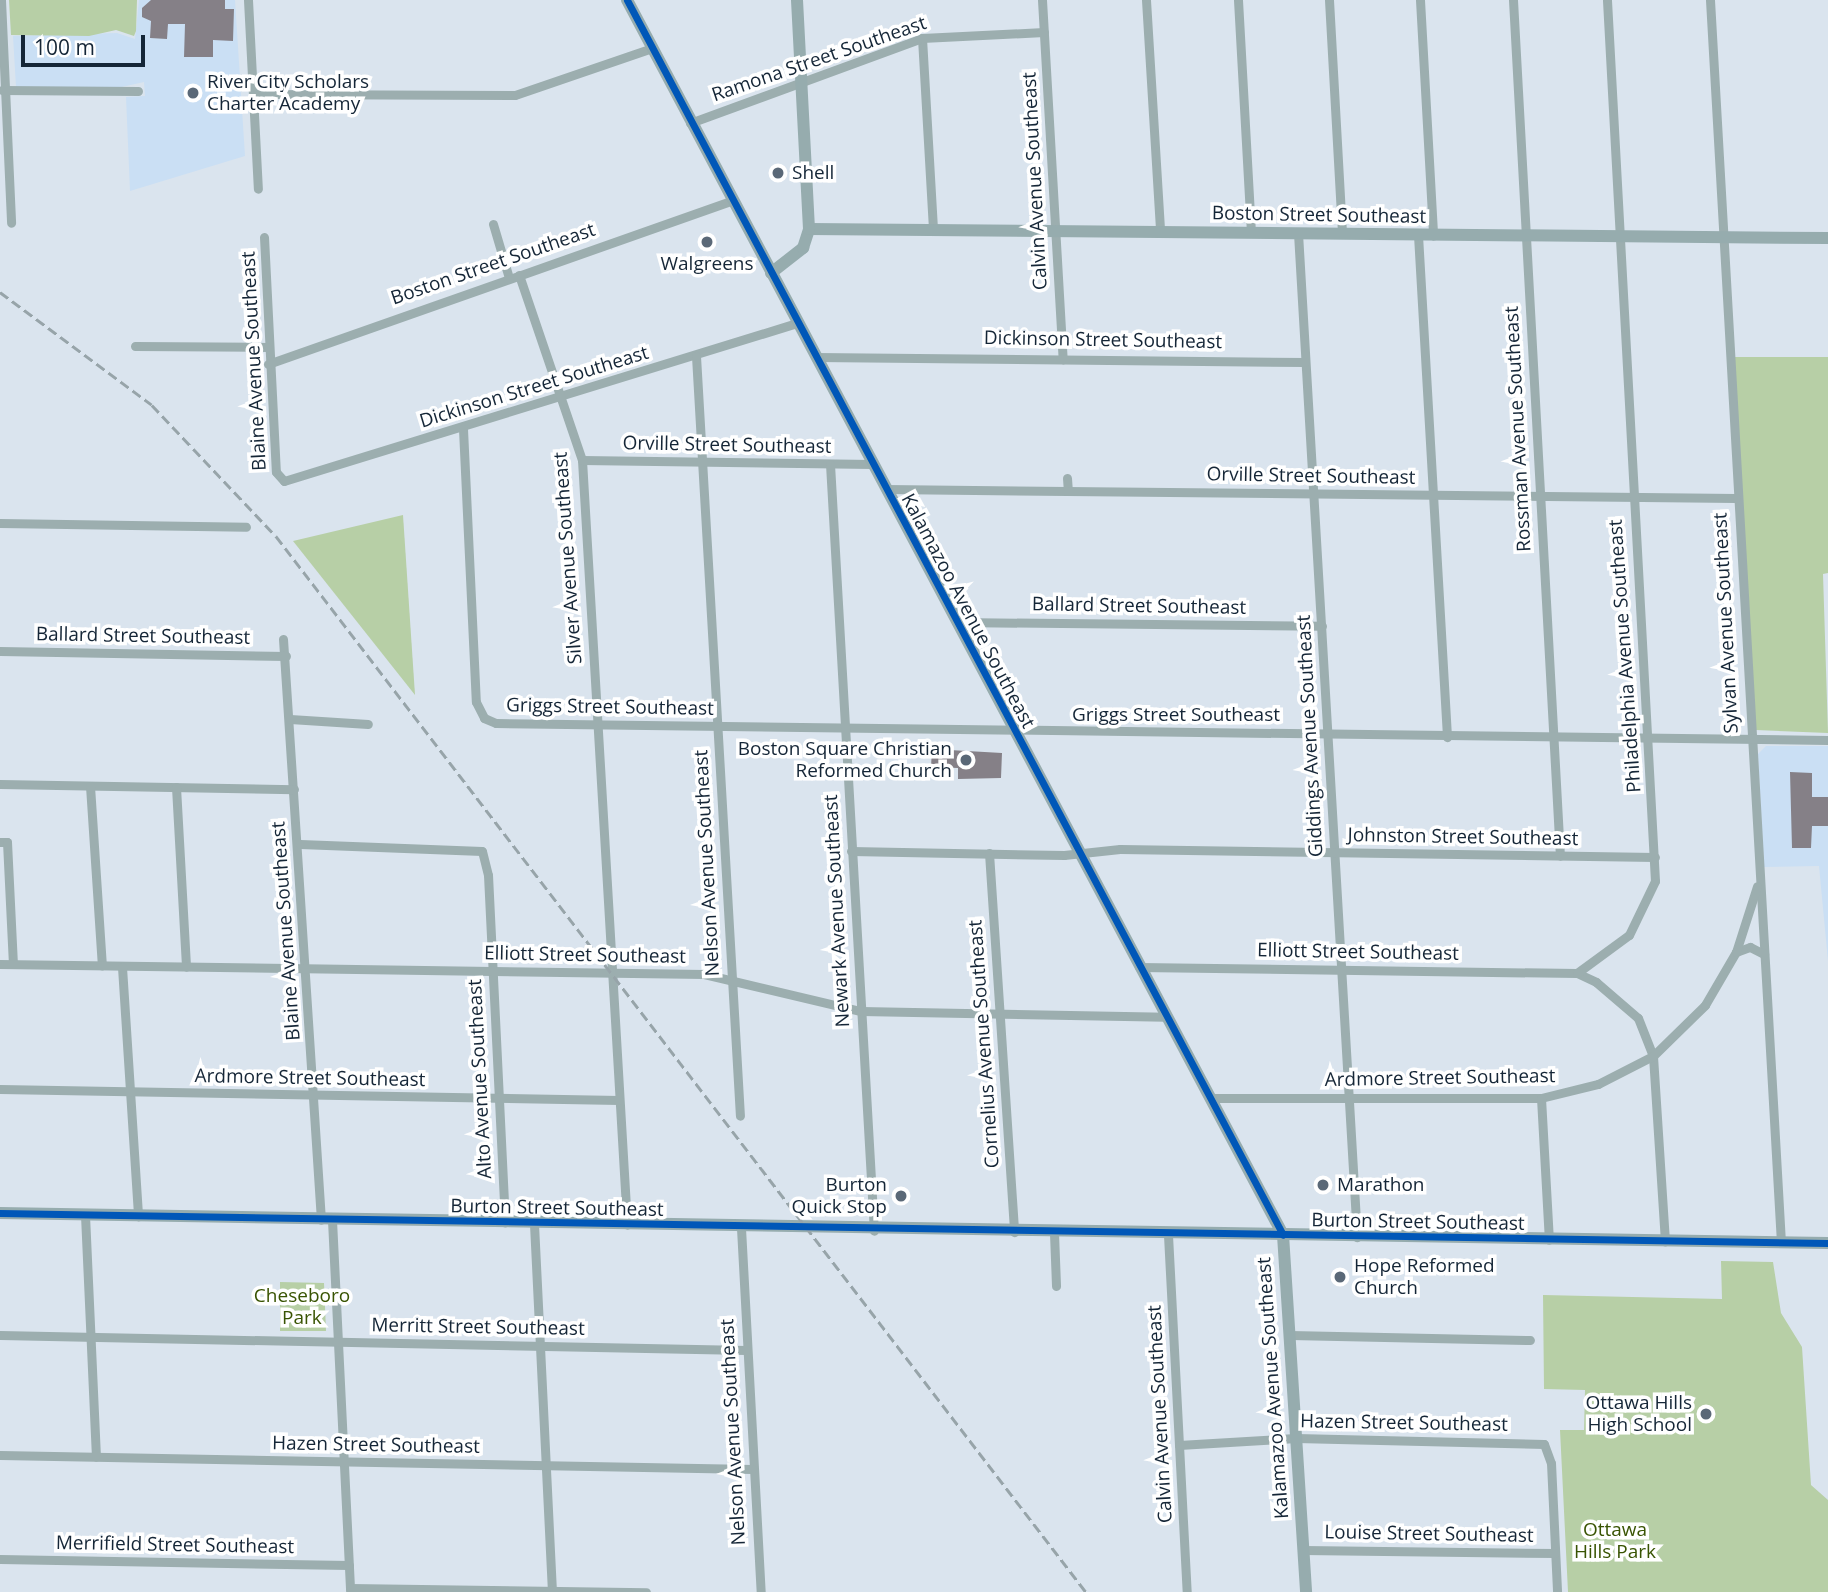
<!DOCTYPE html>
<style>
body{margin:0}
#map{position:relative;width:1828px;height:1592px;overflow:hidden;background:#dae4ee;font-family:"Open Sans",sans-serif}
div>[style]{position:absolute}
[style*='--x']{left:calc(var(--x)*1px);top:calc(var(--y)*1px);width:calc(var(--w)*1px);rotate:calc(var(--a)*1deg)}
.built>*{inset:0;background:#cadff4}
.green>*{inset:0;background:#b7cfa6}
.building>*{inset:0;background:#858087}
.street>*{height:9px;margin:-4.5px;padding:0 4.5px;transform-origin:4.5px;border-radius:4.5px;background:#9caeaf}
.secondary>*{height:12px;margin:-6px;padding:0 6px;transform-origin:6px;border-radius:6px;background:#96acae}
.rail>*{height:2.5px;margin-top:-1.25px;transform-origin:0;background:repeating-linear-gradient(90deg,#97a4a9 0 10px,transparent 0 15px)}
.cycleway>*{height:7px;margin:-3.5px;padding:0 3.5px;transform-origin:3.5px;border-radius:3.5px;background:#0057b8}
.dots>*{width:19px;height:19px;translate:-50% -50%;box-sizing:border-box;border:4px solid #fff;border-radius:50%}
span{translate:-50% -50%;white-space:nowrap;text-align:center;line-height:1.15;-webkit-text-stroke:7px #fff;paint-order:stroke}
.street-label{font-size:19px;color:#152637}
.poi-label{font-size:19px;color:#152637}
.left{translate:0 -50%;text-align:left}
.right{translate:-100% -50%;text-align:right}
.park-label{font-size:19px;color:#395403}
.scale{position:absolute;left:21px;top:35px;width:124px;height:32px;box-sizing:border-box;border:4px solid #152637;border-top:0;padding-left:9px;font-size:21px;line-height:24px;white-space:nowrap;color:#152637;-webkit-text-stroke:5px #fff;paint-order:stroke}
</style>
<div id="map">
<div class="built">
<i style="clip-path:polygon(139px 0,235px 0,245px 156px,130px 191px,126px 97px,145px 96px,144px 82px,117px 88px,16px 87px,13px 36px,117px 33px,135px 39px)"></i>
<i style="clip-path:polygon(1766px 746px,1828px 746px,1828px 961px,1819px 866px,1764px 867px,1758px 754px)"></i>
</div>
<div class="green">
<i style="clip-path:polygon(9px 0,137px 0,136px 31px,134px 36px,116px 30px,89px 36px,11px 35px)"></i>
<i style="clip-path:polygon(1733px 357px,1828px 357px,1828px 573px,1823px 574px,1828px 733px,1756px 730px,1737px 510px)"></i>
<i style="clip-path:polygon(403px 515px,415px 695px,293px 541px)"></i>
<i style="clip-path:polygon(1721px 1261px,1773px 1262px,1781px 1313px,1802px 1347px,1811px 1485px,1828px 1500px,1828px 1592px,1568px 1592px,1560px 1430px,1584px 1430px,1585px 1390px,1544px 1389px,1543px 1295px,1722px 1299px)"></i>
<i style="clip-path:polygon(280px 1282px,324px 1283px,326px 1331px,280px 1331px)"></i>
</div>
<div class="building">
<i style="clip-path:polygon(151px 0,225px 0,225px 9px,234px 9px,233px 41px,213px 40px,213px 57px,184px 57px,185px 24px,168px 24px,167px 39px,150px 38px,151px 21px,142px 17px,142px 8px)"></i>
<i style="clip-path:polygon(932px 749px,1002px 753px,1001px 778px,958px 779px,958px 768px,931px 767px)"></i>
<i style="clip-path:polygon(1790px 772px,1812px 773px,1812px 797px,1828px 797px,1828px 826px,1812px 826px,1811px 848px,1792px 848px)"></i>
</div>
<div class="street">
<i style="--x:1;--y:0;--w:223;--a:87.4"></i>
<i style="--x:248;--y:0;--w:189;--a:87"></i>
<i style="--x:1042;--y:0;--w:360;--a:86.7"></i>
<i style="--x:1146;--y:0;--w:231;--a:86.5"></i>
<i style="--x:1238;--y:0;--w:233;--a:86.8"></i>
<i style="--x:1329;--y:0;--w:234;--a:86.8"></i>
<i style="--x:1420;--y:0;--w:236;--a:86.8"></i>
<i style="--x:1513;--y:0;--w:857;--a:86.86"></i>
<i style="--x:1710;--y:0;--w:1245;--a:86.73"></i>
<i style="--x:922;--y:38;--w:190;--a:86.7"></i>
<i style="--x:2;--y:90;--w:136;--a:0.4"></i>
<i style="--x:253;--y:94;--w:262;--a:0.2"></i>
<i style="--x:515;--y:95;--w:145;--a:-18.9"></i>
<i style="--x:690;--y:123;--w:247;--a:-20.1"></i>
<i style="--x:922;--y:38;--w:122;--a:-2.8"></i>
<i style="--x:493;--y:224;--w:56;--a:73.5"></i>
<i style="--x:1298;--y:233;--w:1006;--a:86.64"></i>
<i style="--x:1418;--y:235;--w:503;--a:86.69"></i>
<i style="--x:264;--y:237;--w:235;--a:87.1"></i>
<i style="--x:276;--y:472;--w:12;--a:48"></i>
<i style="--x:284;--y:481;--w:537;--a:-17.12"></i>
<i style="--x:519;--y:275;--w:195;--a:71.2"></i>
<i style="--x:582;--y:460;--w:766;--a:86.63"></i>
<i style="--x:135;--y:346;--w:132;--a:0.4"></i>
<i style="--x:696;--y:356;--w:761;--a:86.69"></i>
<i style="--x:816;--y:357;--w:489;--a:0.6"></i>
<i style="--x:268;--y:364;--w:492;--a:-19.4"></i>
<i style="--x:463;--y:429;--w:273;--a:87.3"></i>
<i style="--x:476;--y:702;--w:18;--a:63"></i>
<i style="--x:484;--y:718;--w:13;--a:23"></i>
<i style="--x:496;--y:723;--w:1332;--a:0.73"></i>
<i style="--x:582;--y:460;--w:290;--a:0.8"></i>
<i style="--x:830;--y:464;--w:768;--a:86.72"></i>
<i style="--x:1067;--y:478;--w:13;--a:86"></i>
<i style="--x:886;--y:489;--w:850;--a:0.61"></i>
<i style="--x:0;--y:523;--w:246;--a:0.9"></i>
<i style="--x:956;--y:622;--w:366;--a:0.6"></i>
<i style="--x:283;--y:639;--w:582;--a:86.26"></i>
<i style="--x:0;--y:651;--w:286;--a:1"></i>
<i style="--x:290;--y:719;--w:78;--a:3.7"></i>
<i style="--x:0;--y:784;--w:294;--a:1"></i>
<i style="--x:90;--y:786;--w:180;--a:86.2"></i>
<i style="--x:176;--y:787;--w:180;--a:86.8"></i>
<i style="--x:0;--y:842;--w:7;--a:0"></i>
<i style="--x:7;--y:842;--w:122;--a:87.2"></i>
<i style="--x:300;--y:844;--w:182;--a:2.2"></i>
<i style="--x:482;--y:851;--w:25;--a:76"></i>
<i style="--x:488;--y:875;--w:348;--a:87.2"></i>
<i style="--x:851;--y:851;--w:213;--a:1.1"></i>
<i style="--x:1064;--y:855;--w:56;--a:-6.1"></i>
<i style="--x:1120;--y:849;--w:535;--a:0.86"></i>
<i style="--x:989;--y:853;--w:380;--a:86.2"></i>
<i style="--x:1736;--y:952;--w:15;--a:-20"></i>
<i style="--x:1750;--y:947;--w:16;--a:27"></i>
<i style="--x:0;--y:964;--w:704;--a:0.81"></i>
<i style="--x:704;--y:974;--w:161;--a:13.3"></i>
<i style="--x:861;--y:1011;--w:304;--a:1.1"></i>
<i style="--x:122;--y:967;--w:250;--a:86.3"></i>
<i style="--x:1139;--y:967;--w:438;--a:0.8"></i>
<i style="--x:1577;--y:973;--w:21;--a:25"></i>
<i style="--x:1596;--y:982;--w:55;--a:40.6"></i>
<i style="--x:1638;--y:1018;--w:41;--a:68.5"></i>
<i style="--x:1653;--y:1056;--w:186;--a:86.3"></i>
<i style="--x:1577;--y:973;--w:64;--a:-36.2"></i>
<i style="--x:1629;--y:935;--w:60;--a:-64.3"></i>
<i style="--x:1655;--y:881;--w:882;--a:-93.12"></i>
<i style="--x:0;--y:1089;--w:619;--a:1.02"></i>
<i style="--x:1210;--y:1098;--w:331;--a:0"></i>
<i style="--x:1541;--y:1098;--w:59;--a:-13.8"></i>
<i style="--x:1598;--y:1084;--w:62;--a:-27"></i>
<i style="--x:1653;--y:1056;--w:73;--a:-44.4"></i>
<i style="--x:1705;--y:1005;--w:61;--a:-59.7"></i>
<i style="--x:1736;--y:952;--w:69;--a:-72.3"></i>
<i style="--x:1541;--y:1098;--w:142;--a:86.8"></i>
<i style="--x:85;--y:1215;--w:242;--a:87.4"></i>
<i style="--x:332;--y:1220;--w:372;--a:87.2"></i>
<i style="--x:534;--y:1224;--w:368;--a:87.2"></i>
<i style="--x:741;--y:1228;--w:365;--a:86.9"></i>
<i style="--x:1054;--y:1233;--w:53;--a:87.8"></i>
<i style="--x:1168;--y:1235;--w:358;--a:87"></i>
<i style="--x:0;--y:1335;--w:746;--a:1.15"></i>
<i style="--x:1290;--y:1335;--w:240;--a:1.2"></i>
<i style="--x:1179;--y:1445;--w:117;--a:-3.4"></i>
<i style="--x:1296;--y:1438;--w:248;--a:1.4"></i>
<i style="--x:1544;--y:1444;--w:20;--a:70"></i>
<i style="--x:1551;--y:1463;--w:129;--a:87.3"></i>
<i style="--x:0;--y:1455;--w:752;--a:1.07"></i>
<i style="--x:1303;--y:1550;--w:252;--a:0.7"></i>
<i style="--x:0;--y:1559;--w:349;--a:1"></i>
<i style="--x:350;--y:1588;--w:296;--a:0.8"></i>
</div>
<div class="secondary">
<i style="--x:627;--y:0;--w:1398;--a:62.02"></i>
<i style="--x:1283;--y:1235;--w:358;--a:86.3"></i>
<i style="--x:809;--y:229;--w:1019;--a:0.51"></i>
<i style="--x:771;--y:273;--w:41;--a:-38"></i>
<i style="--x:803;--y:248;--w:20;--a:-72"></i>
<i style="--x:809;--y:229;--w:229;--a:-93"></i>
<i style="--x:0;--y:1213;--w:1828;--a:0.94"></i>
</div>
<div class="rail">
<i style="--x:0;--y:292;--w:189;--a:36.6"></i>
<i style="--x:152;--y:405;--w:180;--a:46.6"></i>
<i style="--x:276;--y:536;--w:1331;--a:52.51"></i>
</div>
<div class="cycleway">
<i style="--x:627;--y:0;--w:1398;--a:62.02"></i>
<i style="--x:0;--y:1213;--w:1828;--a:0.94"></i>
</div>
<div class="dots">
<i style="left:193px;top:93px;background:#5a6877"></i>
<i style="left:778px;top:173px;background:#5a6877"></i>
<i style="left:707px;top:242px;background:#5a6877"></i>
<i style="left:966px;top:760px;background:#5a6877"></i>
<i style="left:1323px;top:1185px;background:#5a6877"></i>
<i style="left:901px;top:1196px;background:#5a6877"></i>
<i style="left:1340px;top:1277px;background:#5a6877"></i>
<i style="left:1706px;top:1414px;background:#5a6877"></i>
</div>
<div class="street-label">
<span style="left:819px;top:59px;rotate:-19deg">Ramona Street Southeast</span>
<span style="left:1035px;top:181px;rotate:-93deg">Calvin Avenue Southeast</span>
<span style="left:1319px;top:215px;rotate:1deg">Boston Street Southeast</span>
<span style="left:493px;top:264px;rotate:-19deg">Boston Street Southeast</span>
<span style="left:1103px;top:340px;rotate:1deg">Dickinson Street Southeast</span>
<span style="left:254px;top:361px;rotate:-93deg">Blaine Avenue Southeast</span>
<span style="left:534px;top:387px;rotate:-17deg">Dickinson Street Southeast</span>
<span style="left:1518px;top:429px;rotate:-93deg">Rossman Avenue Southeast</span>
<span style="left:727px;top:445px;rotate:1deg">Orville Street Southeast</span>
<span style="left:1311px;top:476px;rotate:1deg">Orville Street Southeast</span>
<span style="left:568px;top:558px;rotate:-94deg">Silver Avenue Southeast</span>
<span style="left:1139px;top:606px;rotate:1deg">Ballard Street Southeast</span>
<span style="left:968px;top:611px;rotate:62deg">Kalamazoo Avenue Southeast</span>
<span style="left:1726px;top:623px;rotate:-93deg">Sylvan Avenue Southeast</span>
<span style="left:143px;top:636px;rotate:1deg">Ballard Street Southeast</span>
<span style="left:1625px;top:656px;rotate:-94deg">Philadelphia Avenue Southeast</span>
<span style="left:610px;top:707px;rotate:1deg">Griggs Street Southeast</span>
<span style="left:1176px;top:715px">Griggs Street Southeast</span>
<span style="left:1310px;top:736px;rotate:-93deg">Giddings Avenue Southeast</span>
<span style="left:1463px;top:837px;rotate:1deg">Johnston Street Southeast</span>
<span style="left:707px;top:863px;rotate:-93deg">Nelson Avenue Southeast</span>
<span style="left:837px;top:911px;rotate:-93deg">Newark Avenue Southeast</span>
<span style="left:286px;top:931px;rotate:-94deg">Blaine Avenue Southeast</span>
<span style="left:1358px;top:952px;rotate:1deg">Elliott Street Southeast</span>
<span style="left:585px;top:955px;rotate:1deg">Elliott Street Southeast</span>
<span style="left:984px;top:1044px;rotate:-94deg">Cornelius Avenue Southeast</span>
<span style="left:310px;top:1078px;rotate:1deg">Ardmore Street Southeast</span>
<span style="left:1440px;top:1078px;rotate:-1deg">Ardmore Street Southeast</span>
<span style="left:480px;top:1079px;rotate:-93deg">Alto Avenue Southeast</span>
<span style="left:557px;top:1208px;rotate:1deg">Burton Street Southeast</span>
<span style="left:1418px;top:1222px;rotate:1deg">Burton Street Southeast</span>
<span style="left:478px;top:1327px;rotate:1deg">Merritt Street Southeast</span>
<span style="left:1273px;top:1388px;rotate:-94deg">Kalamazoo Avenue Southeast</span>
<span style="left:1160px;top:1414px;rotate:-93deg">Calvin Avenue Southeast</span>
<span style="left:1404px;top:1423px;rotate:1deg">Hazen Street Southeast</span>
<span style="left:733px;top:1432px;rotate:-93deg">Nelson Avenue Southeast</span>
<span style="left:376px;top:1445px;rotate:1deg">Hazen Street Southeast</span>
<span style="left:1429px;top:1534px;rotate:1deg">Louise Street Southeast</span>
<span style="left:175px;top:1545px;rotate:1deg">Merrifield Street Southeast</span>
</div>
<div class="poi-label">
<span class="left" style="left:207px;top:93px">River City Scholars<br>Charter Academy</span>
<span class="left" style="left:792px;top:173px">Shell</span>
<span style="left:707px;top:264px">Walgreens</span>
<span class="right" style="left:952px;top:760px">Boston Square Christian<br>Reformed Church</span>
<span class="right" style="left:887px;top:1196px">Burton<br>Quick Stop</span>
<span class="left" style="left:1337px;top:1185px">Marathon</span>
<span class="left" style="left:1354px;top:1277px">Hope Reformed<br>Church</span>
<span class="right" style="left:1692px;top:1414px">Ottawa Hills<br>High School</span>
</div>
<div class="park-label">
<span style="left:302px;top:1307px">Cheseboro<br>Park</span>
<span style="left:1615px;top:1541px">Ottawa<br>Hills Park</span>
</div>
<div class="scale">100 m</div>
</div>
